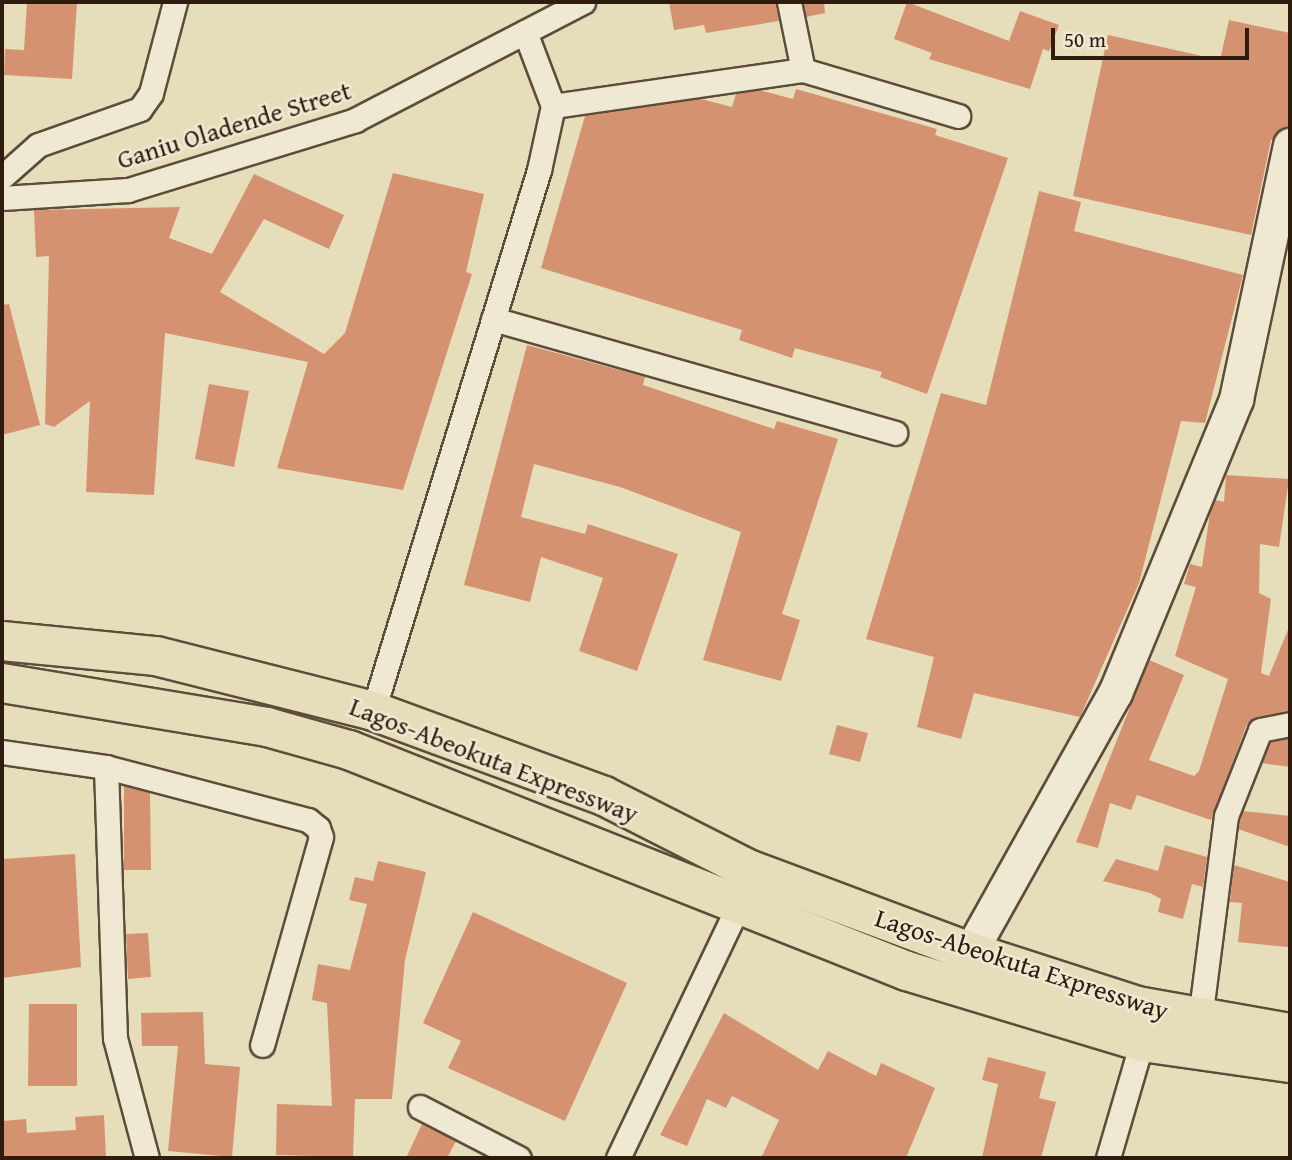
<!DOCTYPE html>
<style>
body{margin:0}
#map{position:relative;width:1292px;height:1160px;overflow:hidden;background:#e6ddbb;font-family:"Gentium Book Plus",serif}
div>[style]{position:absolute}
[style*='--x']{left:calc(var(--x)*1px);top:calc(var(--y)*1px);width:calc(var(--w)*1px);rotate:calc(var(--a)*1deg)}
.building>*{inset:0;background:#d59271}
.roads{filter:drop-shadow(2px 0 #5d4c39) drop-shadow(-2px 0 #5d4c39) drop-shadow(0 2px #5d4c39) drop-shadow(0 -2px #5d4c39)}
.street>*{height:23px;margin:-11.5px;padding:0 11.5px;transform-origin:11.5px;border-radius:11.5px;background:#efe9d3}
.secondary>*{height:33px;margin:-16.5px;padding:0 16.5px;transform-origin:16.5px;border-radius:16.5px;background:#efe9d3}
.highway>*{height:38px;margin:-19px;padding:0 19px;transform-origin:19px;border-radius:19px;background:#e6ddbb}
span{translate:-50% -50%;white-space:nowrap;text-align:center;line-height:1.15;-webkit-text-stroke:5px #efe9d3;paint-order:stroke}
.street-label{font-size:26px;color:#2f1c0e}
.frame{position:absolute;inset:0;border:4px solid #2f1c0e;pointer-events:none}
.scale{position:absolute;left:1051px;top:28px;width:198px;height:32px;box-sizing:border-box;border:4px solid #2f1c0e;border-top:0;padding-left:9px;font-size:21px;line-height:24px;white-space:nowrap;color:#2f1c0e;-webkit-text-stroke:5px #efe9d3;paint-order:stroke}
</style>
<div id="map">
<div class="building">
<i style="clip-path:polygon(27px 2px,77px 2px,72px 79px,4px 75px,5px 49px,24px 50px)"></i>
<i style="clip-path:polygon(669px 2px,775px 2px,779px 21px,706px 33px,704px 25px,674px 30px)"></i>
<i style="clip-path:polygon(803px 2px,824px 2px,825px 13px,806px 17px)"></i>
<i style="clip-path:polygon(907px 2px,1009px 41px,1020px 11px,1059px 25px,1049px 51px,1043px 49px,1030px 89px,929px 59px,932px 53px,894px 39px)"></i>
<i style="clip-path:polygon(1229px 20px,1290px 33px,1290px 126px,1271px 140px,1251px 235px,1073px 196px,1108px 35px,1220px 60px)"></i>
<i style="clip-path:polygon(796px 89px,937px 129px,935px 135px,1008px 158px,927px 394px,880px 377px,882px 372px,795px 348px,792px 358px,739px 340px,742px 330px,541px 268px,585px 116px,701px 99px,732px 107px,736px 94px,759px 90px,793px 99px)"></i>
<i style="clip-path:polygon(393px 173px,484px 194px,466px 272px,472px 274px,403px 490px,277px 468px,308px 362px,165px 333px,154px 495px,86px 492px,90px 401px,54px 427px,45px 424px,49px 256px,36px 257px,34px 210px,180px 207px,169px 238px,212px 254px,254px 174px,344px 215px,329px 249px,264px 219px,220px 292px,324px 354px,345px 333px)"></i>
<i style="clip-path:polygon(1039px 191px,1081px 202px,1074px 231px,1243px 275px,1205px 423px,1181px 421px,1139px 583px,1080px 717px,974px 693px,961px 739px,917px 727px,934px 657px,866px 639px,941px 393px,986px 405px)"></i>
<i style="clip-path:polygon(9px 304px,40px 425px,2px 435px,2px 305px)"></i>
<i style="clip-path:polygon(527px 345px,645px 377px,643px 385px,774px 429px,777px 421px,838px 439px,782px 614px,800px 620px,781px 681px,703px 660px,741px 532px,620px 487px,534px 464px,521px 517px,585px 534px,588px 524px,678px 554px,637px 671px,579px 651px,603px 578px,541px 557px,530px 602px,464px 585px)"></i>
<i style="clip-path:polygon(209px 384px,249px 391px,234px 467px,195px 459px)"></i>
<i style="clip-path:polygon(1226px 475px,1289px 479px,1279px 547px,1260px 544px,1259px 593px,1271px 599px,1261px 673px,1269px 676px,1290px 625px,1290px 710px,1247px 724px,1211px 820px,1137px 795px,1131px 810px,1110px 803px,1098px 848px,1076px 842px,1149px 660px,1184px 675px,1149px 760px,1194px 776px,1199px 771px,1228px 679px,1175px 656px,1196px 587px,1184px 584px,1190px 564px,1202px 567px,1210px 513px,1215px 500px,1224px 502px)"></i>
<i style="clip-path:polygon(837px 725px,868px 733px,860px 762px,829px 754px)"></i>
<i style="clip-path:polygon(1290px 738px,1290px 767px,1262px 763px,1270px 742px)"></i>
<i style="clip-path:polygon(124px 786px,150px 793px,151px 870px,124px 870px)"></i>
<i style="clip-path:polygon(1243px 811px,1290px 816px,1290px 847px,1238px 829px)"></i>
<i style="clip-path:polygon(1165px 845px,1207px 857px,1203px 887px,1192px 884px,1183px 919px,1158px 912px,1161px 899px,1150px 893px,1103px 881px,1116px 859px,1158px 871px)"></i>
<i style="clip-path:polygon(75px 854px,81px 967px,2px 978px,2px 859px)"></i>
<i style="clip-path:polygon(378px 861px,426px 872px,405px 960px,392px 1099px,355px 1099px,353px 1157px,276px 1155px,277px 1104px,332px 1106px,327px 1003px,312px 1000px,318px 964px,350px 970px,367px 904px,349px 900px,355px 877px,373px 881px)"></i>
<i style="clip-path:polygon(1234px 865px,1290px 882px,1288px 947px,1238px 942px,1242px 903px,1230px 902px)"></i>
<i style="clip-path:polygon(473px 912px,627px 983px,565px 1121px,448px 1068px,461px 1041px,423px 1023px)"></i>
<i style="clip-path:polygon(148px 933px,151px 977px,128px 979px,126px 934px)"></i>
<i style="clip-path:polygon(29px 1004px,77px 1004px,77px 1086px,28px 1086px)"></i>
<i style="clip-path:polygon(203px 1012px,205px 1064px,240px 1067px,232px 1157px,168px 1151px,178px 1046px,142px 1046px,141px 1013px)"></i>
<i style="clip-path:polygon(724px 1013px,818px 1070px,828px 1051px,876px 1076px,881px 1063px,935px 1088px,906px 1158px,761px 1158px,779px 1120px,732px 1096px,726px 1108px,707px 1099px,687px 1146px,660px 1135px)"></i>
<i style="clip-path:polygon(988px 1057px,1046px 1072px,1039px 1098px,1056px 1102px,1041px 1158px,982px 1158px,998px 1084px,982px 1080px)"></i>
<i style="clip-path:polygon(104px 1115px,106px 1158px,2px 1158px,2px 1121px,26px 1119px,27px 1133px,76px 1130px,75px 1117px)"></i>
<i style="clip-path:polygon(422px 1124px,456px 1141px,447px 1158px,406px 1158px)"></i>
</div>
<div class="roads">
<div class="street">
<i style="--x:789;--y:2;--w:69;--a:78.4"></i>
<i style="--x:553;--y:106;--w:253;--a:-8.2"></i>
<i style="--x:803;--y:70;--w:162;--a:16.5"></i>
<i style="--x:2;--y:177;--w:48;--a:-41.6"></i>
<i style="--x:38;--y:145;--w:108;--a:-19.4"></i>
<i style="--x:140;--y:109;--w:19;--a:-55"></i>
<i style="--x:151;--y:93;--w:94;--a:-75.2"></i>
<i style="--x:2;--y:198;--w:126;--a:-3.6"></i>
<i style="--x:128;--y:190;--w:238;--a:-17.1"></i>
<i style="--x:355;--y:120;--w:257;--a:-27.4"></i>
<i style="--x:493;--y:319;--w:418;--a:15.8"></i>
<i style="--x:373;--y:711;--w:566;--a:-72.94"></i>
<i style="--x:539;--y:170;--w:66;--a:-77.7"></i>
<i style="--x:553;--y:106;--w:79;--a:-110.7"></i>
<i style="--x:2;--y:752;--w:105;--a:8.2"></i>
<i style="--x:106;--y:767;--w:271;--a:88.1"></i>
<i style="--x:115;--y:1038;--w:124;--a:75.1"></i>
<i style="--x:106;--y:767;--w:209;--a:14.7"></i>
<i style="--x:308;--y:820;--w:13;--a:39"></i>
<i style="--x:318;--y:828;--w:9;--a:72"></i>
<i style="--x:321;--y:837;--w:216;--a:105.8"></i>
<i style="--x:1200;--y:1019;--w:205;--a:-82.7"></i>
<i style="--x:1226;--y:816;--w:92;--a:-68.4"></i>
<i style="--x:1260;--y:730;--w:31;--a:-11"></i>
<i style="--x:420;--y:1107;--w:111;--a:27.3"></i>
<i style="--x:618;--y:1158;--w:281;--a:-64.5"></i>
<i style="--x:1108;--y:1158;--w:121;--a:-73.7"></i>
</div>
<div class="secondary">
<i style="--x:970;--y:952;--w:297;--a:-60.8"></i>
<i style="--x:1115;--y:693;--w:318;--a:-67.6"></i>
<i style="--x:1236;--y:399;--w:260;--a:-78"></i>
</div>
<div class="highway">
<i style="--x:2;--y:641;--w:155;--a:5.6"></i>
<i style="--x:156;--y:656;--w:224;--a:14.2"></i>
<i style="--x:373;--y:711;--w:246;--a:20.2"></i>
<i style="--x:604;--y:796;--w:161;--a:26.9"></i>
<i style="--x:748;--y:869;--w:237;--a:20.5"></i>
<i style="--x:970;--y:952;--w:176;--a:17.9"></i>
<i style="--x:1137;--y:1006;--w:155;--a:10"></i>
<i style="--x:2;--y:683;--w:269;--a:9.4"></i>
<i style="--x:267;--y:727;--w:85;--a:15.7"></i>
<i style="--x:349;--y:750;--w:600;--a:21.61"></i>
<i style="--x:907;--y:971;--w:245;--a:16.8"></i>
<i style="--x:1142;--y:1042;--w:149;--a:8.1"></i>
</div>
</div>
<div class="street-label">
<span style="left:234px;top:125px;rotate:-17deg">Ganiu Oladende Street</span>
<span style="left:494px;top:760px;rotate:21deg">Lagos-Abeokuta Expressway</span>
<span style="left:1022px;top:964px;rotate:18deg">Lagos-Abeokuta Expressway</span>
</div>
<div class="frame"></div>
<div class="scale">50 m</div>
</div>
